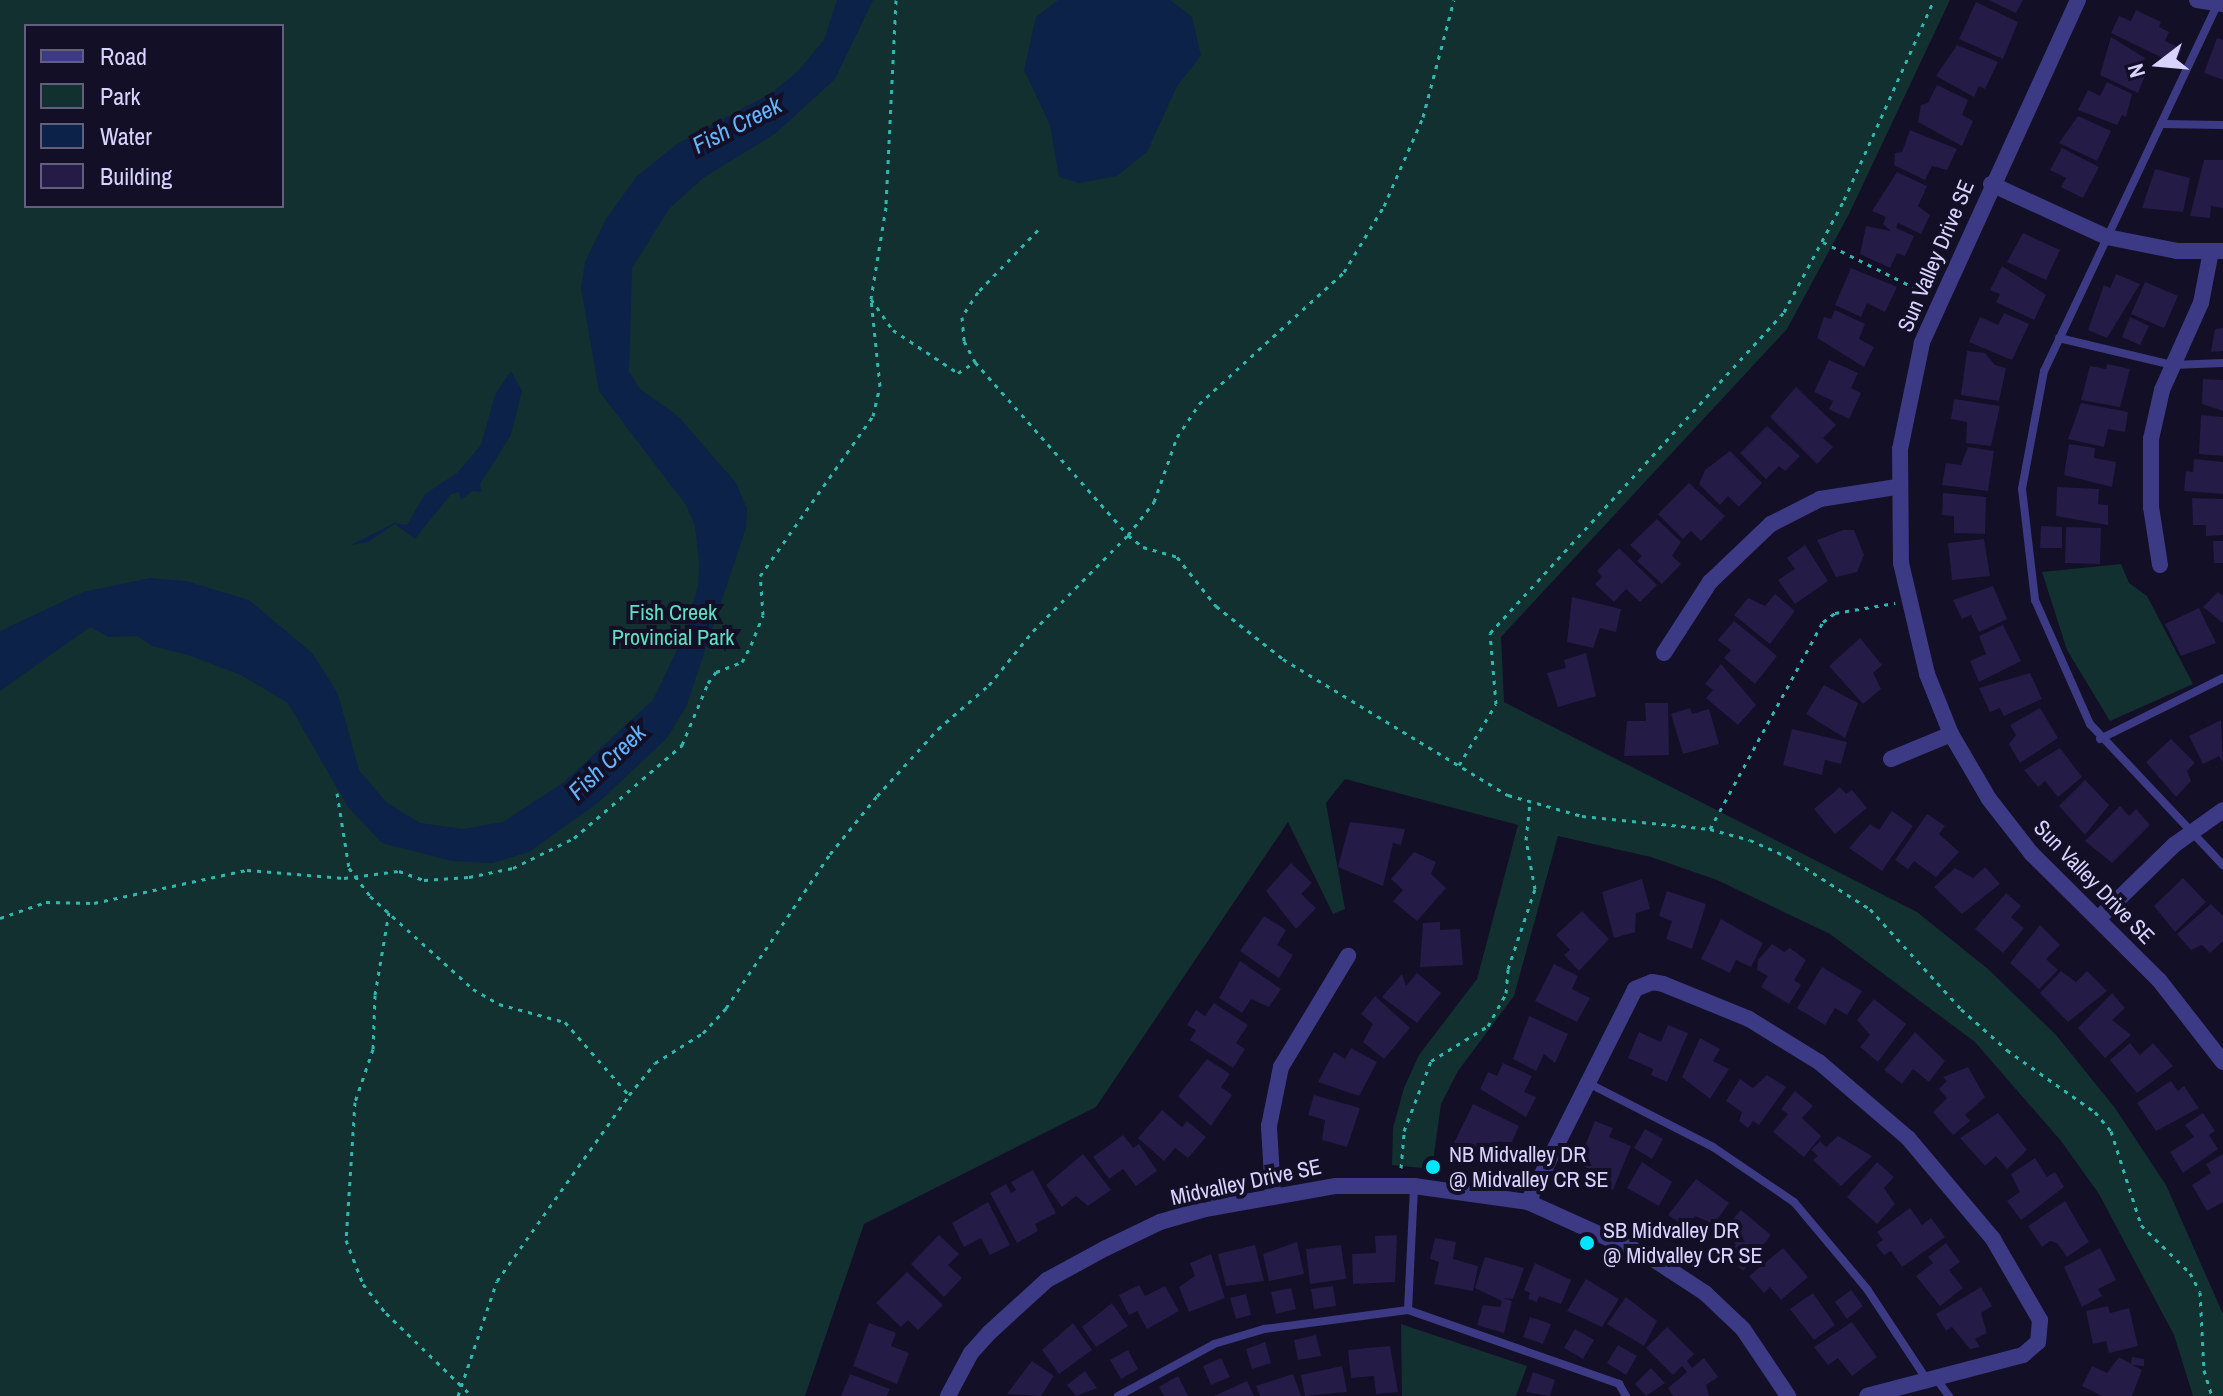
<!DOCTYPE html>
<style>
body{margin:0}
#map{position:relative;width:2223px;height:1396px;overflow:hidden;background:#130f26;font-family:"Archivo Narrow",sans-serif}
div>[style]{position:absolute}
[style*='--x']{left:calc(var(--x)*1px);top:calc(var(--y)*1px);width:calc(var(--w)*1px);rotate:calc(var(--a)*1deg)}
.green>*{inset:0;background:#12302f}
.water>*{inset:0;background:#0c2248}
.building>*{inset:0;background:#241b47}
.path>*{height:3px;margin-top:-1.5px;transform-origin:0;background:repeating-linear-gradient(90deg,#2fb8b0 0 4px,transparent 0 10px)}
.lane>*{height:8px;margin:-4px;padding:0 4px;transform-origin:4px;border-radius:4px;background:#3d3a85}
.street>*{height:16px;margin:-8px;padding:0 8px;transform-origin:8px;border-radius:8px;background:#3d3a85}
.dots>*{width:22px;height:22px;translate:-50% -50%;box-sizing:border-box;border:4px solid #130f26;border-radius:50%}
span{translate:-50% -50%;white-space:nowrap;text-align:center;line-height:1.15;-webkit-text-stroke:8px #130f26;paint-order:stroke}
.street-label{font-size:22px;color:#d9d4ff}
.park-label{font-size:22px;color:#5fe0c0}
.poi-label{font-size:22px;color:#d9d4ff}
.left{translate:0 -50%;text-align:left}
.water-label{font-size:24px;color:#62b6ff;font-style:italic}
.legend{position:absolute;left:24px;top:24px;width:260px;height:184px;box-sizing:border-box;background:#130f26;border:2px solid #625e7d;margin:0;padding:10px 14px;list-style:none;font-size:24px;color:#d9d4ff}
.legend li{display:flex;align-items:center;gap:16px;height:40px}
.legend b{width:40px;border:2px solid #625e7d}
.north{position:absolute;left:2119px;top:24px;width:80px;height:80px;-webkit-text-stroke:6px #130f26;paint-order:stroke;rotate:254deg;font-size:22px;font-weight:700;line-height:32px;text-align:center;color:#d9d4ff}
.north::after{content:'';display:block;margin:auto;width:28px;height:36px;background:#d9d4ff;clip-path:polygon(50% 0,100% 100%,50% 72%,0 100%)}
</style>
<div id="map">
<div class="green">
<i style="clip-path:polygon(evenodd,0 0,1950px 0,1849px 214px,1787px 329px,1501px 637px,1504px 702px,1917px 912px,1988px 969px,2056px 1035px,2115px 1108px,2166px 1185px,2223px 1314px,2223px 1396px,2193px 1396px,2174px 1335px,2099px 1194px,2061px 1141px,1975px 1042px,1830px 934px,1717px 880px,1651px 857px,1558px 836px,1514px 996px,1458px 1071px,1441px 1104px,1432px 1169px,1392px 1165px,1393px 1128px,1404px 1088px,1419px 1055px,1477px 979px,1518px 825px,1345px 779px,1326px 803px,1345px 909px,1333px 914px,1288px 822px,1096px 1107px,864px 1224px,805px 1396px,0 1396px,0 0,26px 26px,282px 26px,282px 206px,26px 206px,26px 26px)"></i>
<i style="clip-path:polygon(2121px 564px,2129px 583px,2147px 596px,2193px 684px,2110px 721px,2067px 650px,2042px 572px)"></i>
<i style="clip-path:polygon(1401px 1324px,1527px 1366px,1516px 1396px,1402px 1396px)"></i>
</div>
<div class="water">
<i style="clip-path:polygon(837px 0,873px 0,835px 79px,776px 133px,703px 178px,669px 209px,632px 268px,629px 372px,640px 389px,678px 416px,736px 483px,747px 509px,746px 528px,686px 707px,667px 738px,599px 802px,529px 852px,492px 863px,452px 861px,382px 843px,348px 807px,288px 703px,241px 675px,188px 655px,152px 646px,137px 636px,109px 637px,90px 627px,0 691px,0 631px,83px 592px,150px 578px,186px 581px,249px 600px,312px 653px,338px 694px,359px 770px,386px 802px,420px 823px,463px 829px,503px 822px,563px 783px,653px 700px,679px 646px,698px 587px,699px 561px,695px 526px,686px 505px,599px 391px,581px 288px,585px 262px,606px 219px,637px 176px,677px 144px,773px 92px,798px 71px,824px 40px)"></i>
<i style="clip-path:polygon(1058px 0,1170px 0,1192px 17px,1201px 56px,1177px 86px,1147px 152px,1117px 176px,1079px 183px,1059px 177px,1050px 125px,1024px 70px,1036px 17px)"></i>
<i style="clip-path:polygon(511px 371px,522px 391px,511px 435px,480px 484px,482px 492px,472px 491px,461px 500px,459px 492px,451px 494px,415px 539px,395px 524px,368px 542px,351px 545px,394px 523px,407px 525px,425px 494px,457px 473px,481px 445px,495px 395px)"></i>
</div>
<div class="building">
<i style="clip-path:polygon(1988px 0,2023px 0,2016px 13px)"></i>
<i style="clip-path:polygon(1976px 2px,2018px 22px,2003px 59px,1959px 39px)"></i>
<i style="clip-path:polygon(2136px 10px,2161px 22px,2159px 27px,2169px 32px,2165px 41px,2182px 49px,2175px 64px,2111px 33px,2119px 16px,2131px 21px)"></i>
<i style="clip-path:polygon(2111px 37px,2145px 58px,2140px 70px,2146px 73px,2138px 93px,2100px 75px)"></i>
<i style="clip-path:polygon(2217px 38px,2223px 40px,2223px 80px,2204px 73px)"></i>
<i style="clip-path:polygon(1957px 45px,1998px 62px,1985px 89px,1979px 86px,1974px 97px,1936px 76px)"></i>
<i style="clip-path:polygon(2107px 82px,2132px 94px,2126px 117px,2122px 115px,2117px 125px,2078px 110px,2088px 90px,2100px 96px)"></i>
<i style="clip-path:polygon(1937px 85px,1968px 100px,1962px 115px,1973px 121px,1962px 146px,1918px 122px,1921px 105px,1928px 103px)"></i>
<i style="clip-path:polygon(2078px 116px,2111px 131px,2097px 161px,2059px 143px)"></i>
<i style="clip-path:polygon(1910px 130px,1957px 149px,1947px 170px,1932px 166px,1925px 180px,1894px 165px,1895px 153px,1902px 152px)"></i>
<i style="clip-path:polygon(2062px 148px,2099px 167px,2083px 198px,2061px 187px,2066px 178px,2050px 170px)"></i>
<i style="clip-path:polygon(2204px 160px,2223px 160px,2223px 208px,2211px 206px,2210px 218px,2190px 216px)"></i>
<i style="clip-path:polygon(2155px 169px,2190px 178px,2183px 212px,2142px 208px)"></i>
<i style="clip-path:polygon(1897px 172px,1927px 186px,1918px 206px,1930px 215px,1921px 234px,1898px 223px,1896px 228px,1914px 236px,1905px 256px,1897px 253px,1890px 268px,1860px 254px,1866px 226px,1891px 231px,1883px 224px,1886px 217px,1872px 211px)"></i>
<i style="clip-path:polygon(2023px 233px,2060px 250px,2046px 280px,2007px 262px)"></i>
<i style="clip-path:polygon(2002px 266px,2046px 295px,2034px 320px,1996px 302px,2000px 294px,1990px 290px)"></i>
<i style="clip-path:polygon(1851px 268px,1897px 287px,1885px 312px,1867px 303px,1861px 317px,1835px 305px)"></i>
<i style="clip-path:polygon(2116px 274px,2140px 284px,2107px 338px,2088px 330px,2104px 285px,2110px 288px)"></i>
<i style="clip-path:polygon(2145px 282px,2178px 296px,2164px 328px,2131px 314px)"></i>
<i style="clip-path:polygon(1835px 310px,1865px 324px,1859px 339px,1874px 347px,1864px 367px,1817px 338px,1824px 317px,1831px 319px)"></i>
<i style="clip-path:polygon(2004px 313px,2029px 324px,2012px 360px,1969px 342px,1980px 317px,1998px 325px)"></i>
<i style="clip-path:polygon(2130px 317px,2149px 326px,2140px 345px,2122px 337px)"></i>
<i style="clip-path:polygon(2223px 328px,2223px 351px,2211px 352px,2215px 329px)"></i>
<i style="clip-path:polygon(1967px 351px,1985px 353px,1995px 365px,2006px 368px,1999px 401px,1961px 395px)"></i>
<i style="clip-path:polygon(1829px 360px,1858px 373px,1851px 388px,1861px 393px,1849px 419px,1829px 409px,1833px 401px,1814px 392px)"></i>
<i style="clip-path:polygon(2107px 364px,2130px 369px,2120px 407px,2081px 400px,2090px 366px,2106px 369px)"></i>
<i style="clip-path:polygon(2203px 379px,2223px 380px,2223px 411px,2202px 404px)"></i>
<i style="clip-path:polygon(1796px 387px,1836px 425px,1823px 438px,1833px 447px,1817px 464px,1770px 417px)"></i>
<i style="clip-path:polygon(1954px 399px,2000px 406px,1991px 446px,1966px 443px,1967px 422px,1951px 419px)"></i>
<i style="clip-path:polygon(2081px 403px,2128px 412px,2125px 432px,2108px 429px,2104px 447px,2068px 439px)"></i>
<i style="clip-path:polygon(2201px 415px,2223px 417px,2223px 456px,2199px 454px)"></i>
<i style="clip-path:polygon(1767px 426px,1800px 456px,1785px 471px,1779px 466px,1766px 479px,1740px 453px)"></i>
<i style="clip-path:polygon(2069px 444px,2095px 448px,2094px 458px,2116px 462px,2112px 487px,2064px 475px)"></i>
<i style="clip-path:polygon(1968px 447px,1994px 451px,1988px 491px,1942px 485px,1946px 463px,1961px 465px)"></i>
<i style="clip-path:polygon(1730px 451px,1762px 483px,1739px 507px,1728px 496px,1720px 505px,1699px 484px,1705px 470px)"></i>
<i style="clip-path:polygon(2194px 459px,2223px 462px,2223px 494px,2184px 491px,2186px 471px,2193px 472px)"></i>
<i style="clip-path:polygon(1689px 483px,1725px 516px,1701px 541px,1691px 531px,1683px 539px,1658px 514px)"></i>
<i style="clip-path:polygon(2057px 487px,2099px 489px,2098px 504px,2108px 505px,2108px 525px,2056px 516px)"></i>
<i style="clip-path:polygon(1943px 493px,1986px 497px,1985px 534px,1954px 533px,1954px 516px,1942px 515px)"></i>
<i style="clip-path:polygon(2192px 498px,2223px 499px,2223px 535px,2206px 536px,2206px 525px,2193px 525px)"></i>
<i style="clip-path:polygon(1657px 519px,1681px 542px,1672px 556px,1681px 564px,1662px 584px,1637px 561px,1642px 556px,1630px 545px)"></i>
<i style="clip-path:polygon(2041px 526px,2062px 527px,2062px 548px,2040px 548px)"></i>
<i style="clip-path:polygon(2066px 527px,2101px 528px,2100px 564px,2065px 563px)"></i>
<i style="clip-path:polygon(1843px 530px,1854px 530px,1864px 555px,1857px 572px,1836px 577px,1817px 540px)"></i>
<i style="clip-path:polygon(1984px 539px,1990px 576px,1952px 580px,1948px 543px)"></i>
<i style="clip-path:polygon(2213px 541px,2223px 541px,2223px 563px,2214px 563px)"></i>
<i style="clip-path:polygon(1805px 545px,1828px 581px,1795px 604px,1778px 580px,1795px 569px,1787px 558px)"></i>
<i style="clip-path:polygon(1619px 548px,1657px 585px,1640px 602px,1626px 589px,1614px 602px,1595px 584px,1602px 577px,1597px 571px)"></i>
<i style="clip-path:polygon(1993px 586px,2007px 619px,1979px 632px,1971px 615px,1962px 619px,1953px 600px)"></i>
<i style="clip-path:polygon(2218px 592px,2223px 596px,2223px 623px,2203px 607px)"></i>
<i style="clip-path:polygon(1775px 594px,1795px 611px,1770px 644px,1734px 615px,1748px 598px,1765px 606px)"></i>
<i style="clip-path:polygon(1572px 597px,1621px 609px,1616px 632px,1600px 628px,1593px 648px,1567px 642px)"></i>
<i style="clip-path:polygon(2199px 608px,2216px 643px,2181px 656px,2165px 624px)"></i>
<i style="clip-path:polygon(1734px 621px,1777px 656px,1755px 684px,1724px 658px,1731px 650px,1718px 640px)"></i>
<i style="clip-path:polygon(2003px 625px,2021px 661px,1979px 682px,1970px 661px,1986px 654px,1979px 636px)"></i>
<i style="clip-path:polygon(1860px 638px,1882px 665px,1873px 673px,1881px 689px,1863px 704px,1829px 666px)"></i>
<i style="clip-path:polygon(1586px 653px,1596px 696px,1558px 707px,1547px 673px,1566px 668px,1564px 660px)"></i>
<i style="clip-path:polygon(1721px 664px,1756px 705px,1738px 725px,1706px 698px,1713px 690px,1705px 684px)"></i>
<i style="clip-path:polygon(2030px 673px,2042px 699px,2004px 716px,2000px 708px,1990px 712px,1979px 688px)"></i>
<i style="clip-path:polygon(1824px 685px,1858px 703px,1845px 738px,1806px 714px)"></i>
<i style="clip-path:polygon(1645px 703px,1668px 703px,1669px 755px,1624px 756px,1627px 721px,1646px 721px)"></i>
<i style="clip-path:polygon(1690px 708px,1692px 714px,1709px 709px,1719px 744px,1683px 754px,1671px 714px)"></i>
<i style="clip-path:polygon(2040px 708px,2058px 738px,2020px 763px,2009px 744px,2016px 735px,2010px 725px)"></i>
<i style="clip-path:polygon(2221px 720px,2223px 763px,2219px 756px,2203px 764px,2189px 736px)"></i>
<i style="clip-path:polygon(1792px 729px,1847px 742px,1841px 764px,1825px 760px,1822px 775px,1783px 765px)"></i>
<i style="clip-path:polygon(2171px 739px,2195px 763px,2187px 771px,2191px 781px,2176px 797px,2146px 762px)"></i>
<i style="clip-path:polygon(2060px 748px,2082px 777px,2058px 797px,2045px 781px,2038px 787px,2024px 770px)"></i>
<i style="clip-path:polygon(2085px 780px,2109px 805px,2085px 835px,2059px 806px)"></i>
<i style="clip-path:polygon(1840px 787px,1846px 794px,1852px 790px,1867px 808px,1835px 834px,1814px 809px)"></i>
<i style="clip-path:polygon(2120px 806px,2129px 816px,2136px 809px,2150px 825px,2112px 863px,2085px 841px)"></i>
<i style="clip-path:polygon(1892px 811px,1913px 826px,1882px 871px,1849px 848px,1870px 824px,1879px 830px)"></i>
<i style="clip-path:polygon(1927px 814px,1945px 826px,1939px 834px,1959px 852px,1936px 877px,1914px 861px,1908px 869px,1895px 860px)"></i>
<i style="clip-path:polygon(1350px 822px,1405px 829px,1401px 845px,1393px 843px,1383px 886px,1338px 867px)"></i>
<i style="clip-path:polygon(1414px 852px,1436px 862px,1431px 874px,1446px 888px,1417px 921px,1393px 901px,1403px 890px,1391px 879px)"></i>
<i style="clip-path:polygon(1291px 863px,1312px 883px,1301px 894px,1316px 908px,1296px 929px,1266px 891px)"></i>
<i style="clip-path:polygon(1985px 867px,2000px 884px,1962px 914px,1934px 887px,1955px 868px,1973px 878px)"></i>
<i style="clip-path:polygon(2183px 878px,2206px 902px,2175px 932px,2154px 906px)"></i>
<i style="clip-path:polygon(1642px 879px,1650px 909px,1636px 913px,1635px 932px,1614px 938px,1602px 892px)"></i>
<i style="clip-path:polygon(1667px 891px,1706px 904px,1692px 949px,1666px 939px,1672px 921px,1659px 916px)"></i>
<i style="clip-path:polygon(2006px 893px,2021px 906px,2011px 917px,2024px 928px,2003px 953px,1975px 929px)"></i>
<i style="clip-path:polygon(2211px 904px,2223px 916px,2223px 941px,2210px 953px,2202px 945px,2191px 950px,2177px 934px)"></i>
<i style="clip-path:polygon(1582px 911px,1609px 939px,1579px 971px,1564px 955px,1570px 950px,1556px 935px)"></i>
<i style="clip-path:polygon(1264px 916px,1286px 930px,1277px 945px,1293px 955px,1279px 978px,1240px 951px)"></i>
<i style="clip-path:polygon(1721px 919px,1763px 943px,1751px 967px,1736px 960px,1730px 973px,1701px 959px)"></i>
<i style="clip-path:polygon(1440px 922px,1440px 930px,1460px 929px,1463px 965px,1420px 967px,1423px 923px)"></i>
<i style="clip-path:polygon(2040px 925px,2060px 945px,2046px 959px,2058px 970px,2039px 989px,2010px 963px)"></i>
<i style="clip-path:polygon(1772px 944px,1784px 952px,1790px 948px,1806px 960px,1794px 980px,1801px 985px,1789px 1004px,1761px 987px,1768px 976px,1757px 970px,1758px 960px)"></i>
<i style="clip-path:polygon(1240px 961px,1281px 989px,1269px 1007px,1251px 999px,1242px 1013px,1219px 998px)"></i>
<i style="clip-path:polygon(1554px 964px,1578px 976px,1572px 989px,1590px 998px,1577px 1022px,1535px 1001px)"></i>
<i style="clip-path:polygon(1822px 967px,1862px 991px,1847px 1015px,1835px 1008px,1825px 1025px,1797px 1008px)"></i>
<i style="clip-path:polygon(2061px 971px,2076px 982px,2087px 971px,2107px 991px,2068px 1022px,2040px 993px)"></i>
<i style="clip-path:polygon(1417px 973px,1441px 993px,1417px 1023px,1382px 997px,1402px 974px,1406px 986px)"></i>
<i style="clip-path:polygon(2112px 993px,2125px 1008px,2112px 1020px,2131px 1035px,2105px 1058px,2078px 1028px)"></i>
<i style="clip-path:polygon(1375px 996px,1410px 1028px,1384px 1059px,1363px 1042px,1373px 1024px,1361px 1014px)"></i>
<i style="clip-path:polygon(1874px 999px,1906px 1024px,1878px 1062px,1860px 1047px,1870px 1035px,1857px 1020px)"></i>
<i style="clip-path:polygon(1214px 1003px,1248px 1025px,1236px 1043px,1245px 1049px,1233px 1068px,1190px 1040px,1196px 1030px,1187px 1025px,1196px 1010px,1205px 1016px)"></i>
<i style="clip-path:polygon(1529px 1016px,1568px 1034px,1555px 1063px,1544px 1054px,1536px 1071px,1513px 1059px)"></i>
<i style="clip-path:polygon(1668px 1025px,1688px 1033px,1667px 1082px,1651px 1075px,1653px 1069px,1628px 1058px,1639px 1032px,1661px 1042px)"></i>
<i style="clip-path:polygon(1915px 1032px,1945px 1061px,1929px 1082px,1913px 1069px,1902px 1084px,1884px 1070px)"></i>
<i style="clip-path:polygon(1700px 1038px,1720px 1049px,1713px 1061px,1729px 1069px,1710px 1099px,1682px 1077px)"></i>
<i style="clip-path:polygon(2130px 1043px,2140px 1055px,2153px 1043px,2173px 1066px,2137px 1093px,2110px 1060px)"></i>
<i style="clip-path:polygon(1351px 1048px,1377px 1062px,1359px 1096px,1318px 1082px,1334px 1052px,1345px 1059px)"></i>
<i style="clip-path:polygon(1207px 1059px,1230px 1074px,1221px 1087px,1232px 1095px,1211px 1126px,1178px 1096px)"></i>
<i style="clip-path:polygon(1503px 1063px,1532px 1076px,1524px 1092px,1536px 1097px,1526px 1117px,1480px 1089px,1488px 1072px,1497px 1076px)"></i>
<i style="clip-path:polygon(1968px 1067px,1985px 1097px,1965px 1115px,1970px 1121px,1953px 1135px,1933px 1112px,1947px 1098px,1939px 1089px,1947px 1081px,1943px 1077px)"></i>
<i style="clip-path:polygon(1767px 1075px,1786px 1087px,1759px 1125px,1753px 1121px,1748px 1128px,1739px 1121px,1742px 1112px,1726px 1101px,1740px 1079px,1753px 1088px)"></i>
<i style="clip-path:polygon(2171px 1081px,2178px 1091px,2184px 1086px,2199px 1108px,2156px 1131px,2137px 1103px)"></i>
<i style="clip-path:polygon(1795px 1091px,1813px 1106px,1802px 1118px,1821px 1136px,1804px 1157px,1773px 1132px,1788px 1114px,1781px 1109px)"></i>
<i style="clip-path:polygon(1314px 1095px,1360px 1108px,1347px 1147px,1322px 1140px,1325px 1120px,1308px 1115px)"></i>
<i style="clip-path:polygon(1473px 1104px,1519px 1126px,1510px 1146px,1499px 1141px,1490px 1160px,1454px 1143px)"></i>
<i style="clip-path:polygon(1162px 1110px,1182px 1127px,1187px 1121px,1206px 1137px,1188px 1158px,1175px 1148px,1164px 1161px,1138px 1138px)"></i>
<i style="clip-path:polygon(1998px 1113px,2027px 1150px,2007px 1169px,1996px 1156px,1985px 1166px,1960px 1138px)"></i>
<i style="clip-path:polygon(2203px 1113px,2215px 1131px,2209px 1135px,2218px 1149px,2183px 1173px,2170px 1152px,2194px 1137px,2185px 1125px)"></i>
<i style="clip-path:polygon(1595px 1121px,1613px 1128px,1609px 1137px,1631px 1146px,1613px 1190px,1592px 1181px,1596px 1173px,1569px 1158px,1573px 1152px,1581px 1156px)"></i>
<i style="clip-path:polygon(1645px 1129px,1663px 1139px,1652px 1159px,1634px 1148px)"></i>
<i style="clip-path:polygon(1123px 1135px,1133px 1148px,1139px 1144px,1157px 1171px,1136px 1186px,1123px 1169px,1109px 1179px,1093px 1157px)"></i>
<i style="clip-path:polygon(1838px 1136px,1872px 1156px,1841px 1186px,1813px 1160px,1818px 1156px,1811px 1150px,1820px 1141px,1826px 1147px)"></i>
<i style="clip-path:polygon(1083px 1154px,1111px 1190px,1088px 1206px,1076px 1196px,1062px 1207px,1046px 1185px)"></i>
<i style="clip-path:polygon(2223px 1154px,2223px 1202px,2207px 1211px,2192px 1185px,2211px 1173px,2206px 1164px)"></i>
<i style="clip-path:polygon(2035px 1158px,2047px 1177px,2055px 1172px,2064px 1187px,2021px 1220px,2007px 1201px,2020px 1192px,2011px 1174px)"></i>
<i style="clip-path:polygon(1642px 1162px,1672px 1182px,1659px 1206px,1627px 1188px)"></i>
<i style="clip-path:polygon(1877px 1162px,1894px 1177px,1884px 1188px,1895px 1204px,1877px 1224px,1847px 1197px)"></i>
<i style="clip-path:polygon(1033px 1170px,1056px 1213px,1035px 1224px,1038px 1231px,1017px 1243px,990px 1193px,1006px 1184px,1011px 1193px,1016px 1190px,1011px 1182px)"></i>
<i style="clip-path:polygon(1696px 1179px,1729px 1203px,1714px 1224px,1695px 1216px,1686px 1227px,1668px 1215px)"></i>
<i style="clip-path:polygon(2065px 1201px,2089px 1242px,2067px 1257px,2057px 1243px,2050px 1241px,2042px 1247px,2028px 1226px)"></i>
<i style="clip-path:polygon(988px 1202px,1010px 1245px,990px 1255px,981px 1238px,964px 1247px,952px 1223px)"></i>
<i style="clip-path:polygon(1910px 1208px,1922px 1225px,1931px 1218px,1945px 1237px,1902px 1267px,1891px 1251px,1884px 1255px,1876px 1245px,1883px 1240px,1877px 1232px)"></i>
<i style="clip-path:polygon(1741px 1210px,1771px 1235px,1743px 1271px,1727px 1256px,1736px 1245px,1724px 1229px)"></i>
<i style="clip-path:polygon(939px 1235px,959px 1254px,948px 1265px,962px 1278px,944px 1297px,911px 1264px)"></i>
<i style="clip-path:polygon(1397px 1235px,1395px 1282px,1353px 1284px,1352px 1254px,1376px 1253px,1375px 1236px)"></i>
<i style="clip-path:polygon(1435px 1238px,1456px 1242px,1453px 1259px,1478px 1266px,1473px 1291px,1434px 1284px,1439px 1262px,1430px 1259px)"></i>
<i style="clip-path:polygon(1297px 1242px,1304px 1274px,1269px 1281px,1263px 1254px)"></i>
<i style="clip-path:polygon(1946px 1243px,1960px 1262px,1949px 1270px,1963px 1288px,1940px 1306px,1916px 1276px,1933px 1263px,1928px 1257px)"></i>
<i style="clip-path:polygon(1255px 1245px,1264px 1281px,1226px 1286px,1218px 1254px)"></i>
<i style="clip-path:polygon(1341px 1245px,1346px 1279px,1310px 1284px,1306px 1249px)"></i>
<i style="clip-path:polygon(1783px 1248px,1808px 1277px,1781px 1300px,1770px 1287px,1764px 1293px,1749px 1276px)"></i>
<i style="clip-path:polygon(2100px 1248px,2116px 1280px,2098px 1289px,2102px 1296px,2082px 1307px,2064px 1267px)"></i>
<i style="clip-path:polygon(1211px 1254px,1225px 1298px,1189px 1312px,1179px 1287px,1195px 1276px,1190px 1263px)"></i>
<i style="clip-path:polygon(1485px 1257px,1524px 1268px,1513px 1299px,1503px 1298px,1512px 1301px,1504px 1333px,1477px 1325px,1483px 1305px,1500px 1307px,1502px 1301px,1475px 1288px)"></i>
<i style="clip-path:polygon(1535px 1263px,1571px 1280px,1561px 1304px,1539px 1296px,1537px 1302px,1528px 1299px,1530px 1293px,1524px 1290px)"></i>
<i style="clip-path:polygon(907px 1272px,943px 1305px,918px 1330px,908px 1320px,901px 1327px,876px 1303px)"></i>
<i style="clip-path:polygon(1586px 1279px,1619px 1299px,1602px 1327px,1567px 1311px)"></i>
<i style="clip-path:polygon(1139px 1285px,1145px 1296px,1165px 1286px,1179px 1311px,1147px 1329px,1137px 1311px,1129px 1315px,1119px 1295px)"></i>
<i style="clip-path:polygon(1333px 1286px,1336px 1306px,1314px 1309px,1311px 1289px)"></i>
<i style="clip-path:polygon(1981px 1287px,1992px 1306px,1981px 1313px,1987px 1333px,1975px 1339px,1980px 1347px,1970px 1349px,1952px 1327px,1946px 1331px,1936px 1314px)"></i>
<i style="clip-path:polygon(1291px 1288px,1296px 1309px,1276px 1314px,1271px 1292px)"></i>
<i style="clip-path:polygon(1851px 1290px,1863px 1306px,1847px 1319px,1835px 1302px)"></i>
<i style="clip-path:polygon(1813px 1293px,1835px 1325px,1814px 1340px,1790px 1309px)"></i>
<i style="clip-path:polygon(1246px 1294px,1251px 1315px,1236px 1319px,1230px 1298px)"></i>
<i style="clip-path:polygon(1626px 1297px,1657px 1321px,1644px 1346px,1607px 1324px)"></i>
<i style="clip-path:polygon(1112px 1303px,1128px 1326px,1096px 1347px,1082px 1327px)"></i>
<i style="clip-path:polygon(2108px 1306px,2110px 1313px,2129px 1308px,2138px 1346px,2109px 1353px,2106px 1341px,2093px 1344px,2086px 1311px)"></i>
<i style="clip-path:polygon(1530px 1317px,1551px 1324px,1543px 1344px,1523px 1337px)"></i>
<i style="clip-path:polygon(1852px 1322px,1877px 1357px,1852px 1376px,1838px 1358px,1828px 1365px,1814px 1347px)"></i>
<i style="clip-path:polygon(869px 1323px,896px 1333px,891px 1346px,909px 1353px,897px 1384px,853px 1366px)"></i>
<i style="clip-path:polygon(1073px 1323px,1092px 1350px,1059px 1374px,1042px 1350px)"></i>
<i style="clip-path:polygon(1667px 1327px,1694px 1354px,1687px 1361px,1692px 1368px,1704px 1358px,1718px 1377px,1706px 1385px,1709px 1396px,1673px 1396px,1668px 1388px,1687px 1372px,1682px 1366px,1673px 1375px,1646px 1348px)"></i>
<i style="clip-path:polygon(1575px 1329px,1594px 1340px,1583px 1359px,1564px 1348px)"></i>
<i style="clip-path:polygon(1316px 1335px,1321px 1356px,1298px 1360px,1294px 1340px)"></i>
<i style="clip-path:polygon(1265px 1342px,1271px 1363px,1252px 1369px,1246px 1349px)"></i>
<i style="clip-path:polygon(1618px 1345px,1637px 1356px,1626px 1375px,1607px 1363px)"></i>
<i style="clip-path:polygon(1390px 1346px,1398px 1392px,1376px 1394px,1374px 1376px,1351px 1378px,1348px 1350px)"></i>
<i style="clip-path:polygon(1128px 1350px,1138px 1369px,1121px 1379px,1110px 1360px)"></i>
<i style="clip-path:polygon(2119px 1357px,2131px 1364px,2132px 1357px,2144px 1359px,2144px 1366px,2132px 1365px,2142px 1370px,2132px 1396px,2102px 1396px,2082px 1386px,2092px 1366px,2107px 1373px)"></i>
<i style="clip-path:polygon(1221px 1358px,1230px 1377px,1211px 1385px,1203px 1366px)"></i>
<i style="clip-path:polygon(1032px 1361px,1054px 1376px,1041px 1396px,1007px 1394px)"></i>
<i style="clip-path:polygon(1342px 1366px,1347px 1392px,1305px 1396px,1301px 1375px)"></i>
<i style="clip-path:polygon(1651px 1368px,1665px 1383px,1646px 1396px,1635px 1384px)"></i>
<i style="clip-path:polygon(1085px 1371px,1097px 1388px,1076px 1396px,1067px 1385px)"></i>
<i style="clip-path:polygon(1533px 1372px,1555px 1380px,1550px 1396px,1526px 1392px)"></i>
<i style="clip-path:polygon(850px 1374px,890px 1389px,887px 1396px,841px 1396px)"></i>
<i style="clip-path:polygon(1293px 1374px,1301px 1396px,1260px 1396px,1256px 1386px)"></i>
<i style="clip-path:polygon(1178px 1376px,1188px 1396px,1164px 1396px,1159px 1387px)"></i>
<i style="clip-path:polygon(1247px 1381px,1254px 1396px,1214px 1396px)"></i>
</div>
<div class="path">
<i style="--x:896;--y:0;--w:207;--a:92.8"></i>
<i style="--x:886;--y:207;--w:93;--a:99.3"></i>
<i style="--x:871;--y:299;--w:38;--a:55"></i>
<i style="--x:893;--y:330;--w:78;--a:33.5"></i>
<i style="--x:958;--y:373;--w:20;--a:-33"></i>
<i style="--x:1038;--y:230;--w:86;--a:134.1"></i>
<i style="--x:978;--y:292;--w:30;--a:123"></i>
<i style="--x:962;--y:317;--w:24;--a:85"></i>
<i style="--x:964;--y:341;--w:24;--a:62"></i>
<i style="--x:975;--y:362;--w:231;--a:48.5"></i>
<i style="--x:1128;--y:535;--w:19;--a:39"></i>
<i style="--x:1143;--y:547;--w:35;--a:16"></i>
<i style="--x:1177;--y:557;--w:63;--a:51.5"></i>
<i style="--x:1216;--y:606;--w:85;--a:38.3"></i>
<i style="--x:1283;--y:659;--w:263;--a:31.2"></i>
<i style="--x:1508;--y:795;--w:77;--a:15.8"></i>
<i style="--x:1582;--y:816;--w:129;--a:5.8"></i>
<i style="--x:1710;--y:829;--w:41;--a:15.4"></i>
<i style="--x:1750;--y:840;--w:42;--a:24.1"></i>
<i style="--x:1788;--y:857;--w:97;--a:32.4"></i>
<i style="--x:1870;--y:909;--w:135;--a:47.7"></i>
<i style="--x:1961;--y:1009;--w:62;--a:41.7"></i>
<i style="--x:2007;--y:1050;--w:108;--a:35.2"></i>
<i style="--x:2095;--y:1112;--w:25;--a:50"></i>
<i style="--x:2111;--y:1131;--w:99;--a:72.3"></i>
<i style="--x:2141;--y:1225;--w:69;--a:44.4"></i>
<i style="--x:2190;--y:1273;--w:21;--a:62"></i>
<i style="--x:2200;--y:1292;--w:78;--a:87.1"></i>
<i style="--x:2204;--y:1370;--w:27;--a:73"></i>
<i style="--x:1823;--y:242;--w:116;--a:26.6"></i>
<i style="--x:1459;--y:765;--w:71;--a:-58.8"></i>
<i style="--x:1496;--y:704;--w:71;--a:-94.8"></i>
<i style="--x:1490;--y:633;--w:435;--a:-47.5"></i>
<i style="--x:1784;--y:312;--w:127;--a:-61.8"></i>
<i style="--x:1844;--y:200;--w:219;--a:-65.8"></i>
<i style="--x:337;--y:793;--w:76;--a:80.9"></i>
<i style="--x:349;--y:868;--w:35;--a:53"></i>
<i style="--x:370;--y:896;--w:139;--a:42.1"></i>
<i style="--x:473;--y:989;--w:30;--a:30"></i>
<i style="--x:499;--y:1004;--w:68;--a:15.3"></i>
<i style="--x:565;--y:1022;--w:97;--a:48.8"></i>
<i style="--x:1710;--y:829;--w:236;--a:-61.4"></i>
<i style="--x:1823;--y:622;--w:15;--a:-37"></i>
<i style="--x:1835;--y:613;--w:61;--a:-9.5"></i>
<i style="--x:389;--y:912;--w:84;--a:99.6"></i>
<i style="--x:375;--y:995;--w:54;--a:92.1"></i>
<i style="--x:373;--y:1049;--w:56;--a:108.8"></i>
<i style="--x:355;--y:1102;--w:138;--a:93.7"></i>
<i style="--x:346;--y:1240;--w:47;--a:68.9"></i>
<i style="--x:363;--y:1284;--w:37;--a:52"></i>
<i style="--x:386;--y:1313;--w:120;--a:44"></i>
<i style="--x:0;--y:918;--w:49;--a:-19.2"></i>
<i style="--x:46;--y:902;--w:48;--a:1.2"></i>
<i style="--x:94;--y:903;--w:157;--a:-12.2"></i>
<i style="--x:247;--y:870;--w:97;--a:4.7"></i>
<i style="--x:344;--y:878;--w:55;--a:-7.3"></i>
<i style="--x:399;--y:871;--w:27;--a:20"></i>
<i style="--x:424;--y:880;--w:45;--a:-3.8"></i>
<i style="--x:469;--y:877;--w:45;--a:-11.6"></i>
<i style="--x:513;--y:868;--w:68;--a:-26.2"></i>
<i style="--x:574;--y:838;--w:143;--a:-40.7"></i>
<i style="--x:682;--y:745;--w:67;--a:-67.2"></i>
<i style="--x:708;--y:683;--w:14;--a:-54"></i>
<i style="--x:716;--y:672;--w:28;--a:-21"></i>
<i style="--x:742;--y:662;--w:19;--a:-62"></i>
<i style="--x:751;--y:645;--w:32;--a:-68"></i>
<i style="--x:763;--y:615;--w:39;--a:-94"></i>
<i style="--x:760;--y:576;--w:196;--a:-54.8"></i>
<i style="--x:873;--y:416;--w:31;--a:-77"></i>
<i style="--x:880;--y:386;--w:87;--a:-95.9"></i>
<i style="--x:1401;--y:1168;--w:37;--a:-85"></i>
<i style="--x:1404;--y:1131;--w:75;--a:-68.9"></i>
<i style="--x:1431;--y:1061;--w:67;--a:-31.6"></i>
<i style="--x:1488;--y:1026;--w:38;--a:-61"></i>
<i style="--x:1506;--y:993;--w:24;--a:-85"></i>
<i style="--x:1508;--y:969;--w:84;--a:-71.4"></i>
<i style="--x:1535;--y:889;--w:50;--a:-100.4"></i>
<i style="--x:1526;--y:840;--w:36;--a:-84"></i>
<i style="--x:458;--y:1396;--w:121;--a:-71.3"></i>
<i style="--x:497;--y:1281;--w:228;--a:-54.6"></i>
<i style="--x:629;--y:1095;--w:41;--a:-50.9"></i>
<i style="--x:655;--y:1063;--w:57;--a:-32"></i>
<i style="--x:703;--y:1033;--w:34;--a:-47"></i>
<i style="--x:726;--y:1008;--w:186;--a:-56"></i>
<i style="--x:830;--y:854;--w:75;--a:-51"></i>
<i style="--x:877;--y:796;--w:91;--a:-47.7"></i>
<i style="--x:938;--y:729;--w:67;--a:-40.8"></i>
<i style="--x:989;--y:685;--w:70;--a:-50.8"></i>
<i style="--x:1033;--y:631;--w:135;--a:-45.3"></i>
<i style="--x:1128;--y:535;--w:42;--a:-51.8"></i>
<i style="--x:1154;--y:502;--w:69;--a:-70.5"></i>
<i style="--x:1177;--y:437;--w:40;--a:-56"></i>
<i style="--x:1199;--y:404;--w:196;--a:-42.3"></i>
<i style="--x:1344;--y:272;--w:77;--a:-58.8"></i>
<i style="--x:1384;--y:206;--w:97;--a:-66.3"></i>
<i style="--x:1423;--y:117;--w:121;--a:-75.2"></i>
</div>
<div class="lane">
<i style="--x:2219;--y:1;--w:409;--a:115.3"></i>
<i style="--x:2044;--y:371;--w:120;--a:100.6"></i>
<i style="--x:2022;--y:489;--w:112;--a:83.3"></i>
<i style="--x:2035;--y:600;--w:136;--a:66.1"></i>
<i style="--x:2090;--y:724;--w:194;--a:46.7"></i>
<i style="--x:2161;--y:124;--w:62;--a:0.9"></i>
<i style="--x:2059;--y:338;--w:116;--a:13.4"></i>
<i style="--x:2172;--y:365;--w:51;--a:-2.2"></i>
<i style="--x:2100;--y:739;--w:137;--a:-26.4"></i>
<i style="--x:1586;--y:1082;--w:143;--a:27.1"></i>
<i style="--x:1713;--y:1147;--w:98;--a:34.2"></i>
<i style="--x:1794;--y:1202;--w:114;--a:50"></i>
<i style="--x:1867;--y:1289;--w:105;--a:56.6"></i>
<i style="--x:1408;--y:1310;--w:124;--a:-87.2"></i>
<i style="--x:1935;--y:1377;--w:24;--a:54"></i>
<i style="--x:1118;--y:1396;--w:109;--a:-28.4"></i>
<i style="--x:1214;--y:1344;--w:52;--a:-16.7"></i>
<i style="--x:1264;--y:1329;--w:145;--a:-7.5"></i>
<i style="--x:1408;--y:1310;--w:224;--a:19.3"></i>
<i style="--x:1619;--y:1384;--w:14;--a:60"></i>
</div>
<div class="street">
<i style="--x:2078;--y:0;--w:377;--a:114.5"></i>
<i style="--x:1922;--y:343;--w:108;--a:101.7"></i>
<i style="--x:1900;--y:449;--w:114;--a:89.5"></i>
<i style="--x:1901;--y:563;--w:114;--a:76.8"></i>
<i style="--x:1927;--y:674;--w:65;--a:68.2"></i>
<i style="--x:1951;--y:734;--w:75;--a:59.7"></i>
<i style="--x:1989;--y:799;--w:68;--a:52.1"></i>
<i style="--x:2031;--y:853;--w:180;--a:44.8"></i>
<i style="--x:2159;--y:980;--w:104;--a:52"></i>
<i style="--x:2197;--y:0;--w:26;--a:9"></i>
<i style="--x:1991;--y:184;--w:128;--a:24.6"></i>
<i style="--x:2107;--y:237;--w:71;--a:11.3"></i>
<i style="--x:2177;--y:251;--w:46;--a:0"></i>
<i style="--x:2160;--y:565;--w:59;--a:-98.8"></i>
<i style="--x:2151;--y:507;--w:68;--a:-90"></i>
<i style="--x:2151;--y:439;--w:50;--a:-77.3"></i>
<i style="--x:2162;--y:390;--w:95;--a:-65.9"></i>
<i style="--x:2201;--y:303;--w:53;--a:-79.1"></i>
<i style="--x:1664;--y:653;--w:85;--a:-57.1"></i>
<i style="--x:1710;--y:582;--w:84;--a:-43.6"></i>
<i style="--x:1771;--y:524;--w:55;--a:-27"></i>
<i style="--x:1820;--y:499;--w:78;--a:-8.9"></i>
<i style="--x:1891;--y:759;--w:65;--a:-22.6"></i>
<i style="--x:2099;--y:918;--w:105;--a:-44.2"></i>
<i style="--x:2174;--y:845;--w:60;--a:-35.5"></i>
<i style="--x:1273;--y:1194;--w:68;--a:-93.4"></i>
<i style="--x:1269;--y:1126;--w:60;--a:-78.5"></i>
<i style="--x:1281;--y:1067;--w:130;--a:-58.9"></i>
<i style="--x:1528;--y:1202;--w:238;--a:-63.3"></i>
<i style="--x:1635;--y:989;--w:18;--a:-22"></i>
<i style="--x:1652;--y:982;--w:11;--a:10"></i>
<i style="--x:1663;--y:984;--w:93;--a:22.1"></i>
<i style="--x:1749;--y:1019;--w:82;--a:31.6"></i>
<i style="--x:1819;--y:1062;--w:117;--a:40.5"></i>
<i style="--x:1908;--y:1138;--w:132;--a:49.9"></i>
<i style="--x:1993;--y:1239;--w:94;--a:59.9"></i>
<i style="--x:2040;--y:1320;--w:22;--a:95"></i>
<i style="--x:2038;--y:1342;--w:20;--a:139"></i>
<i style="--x:2023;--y:1355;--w:161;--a:165.3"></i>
<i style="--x:948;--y:1396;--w:49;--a:-61.9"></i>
<i style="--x:971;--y:1353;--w:28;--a:-48"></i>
<i style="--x:990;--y:1332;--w:77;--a:-42.4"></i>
<i style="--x:1047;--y:1280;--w:67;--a:-28.5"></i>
<i style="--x:1106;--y:1248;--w:60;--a:-25.7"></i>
<i style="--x:1160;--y:1222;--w:47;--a:-16.1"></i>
<i style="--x:1205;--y:1209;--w:133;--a:-10"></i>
<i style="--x:1336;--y:1186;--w:78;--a:0"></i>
<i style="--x:1414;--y:1186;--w:115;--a:8"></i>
<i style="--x:1528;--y:1202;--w:134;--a:24.3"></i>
<i style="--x:1650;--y:1257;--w:66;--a:33.2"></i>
<i style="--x:1705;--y:1293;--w:52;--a:43.5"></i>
<i style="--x:1743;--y:1329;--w:81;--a:56.1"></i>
</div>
<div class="dots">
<i style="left:1433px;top:1167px;background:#00e5ff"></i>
<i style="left:1587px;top:1243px;background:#00e5ff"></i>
</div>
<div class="street-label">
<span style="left:1936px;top:256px;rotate:-67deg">Sun Valley Drive SE</span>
<span style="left:2094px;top:882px;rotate:46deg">Sun Valley Drive SE</span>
<span style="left:1246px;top:1182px;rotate:-12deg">Midvalley Drive SE</span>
</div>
<div class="park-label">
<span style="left:673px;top:625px">Fish Creek<br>Provincial Park</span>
</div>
<div class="poi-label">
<span class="left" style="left:1449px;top:1167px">NB Midvalley DR<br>@ Midvalley CR SE</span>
<span class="left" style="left:1603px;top:1243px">SB Midvalley DR<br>@ Midvalley CR SE</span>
</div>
<div class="water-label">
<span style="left:737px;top:125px;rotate:-27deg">Fish Creek</span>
<span style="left:607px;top:762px;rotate:-44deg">Fish Creek</span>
</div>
<ul class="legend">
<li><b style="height:10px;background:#3d3a85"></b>Road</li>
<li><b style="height:22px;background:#12302f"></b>Park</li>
<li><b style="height:22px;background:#0c2248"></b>Water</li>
<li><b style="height:22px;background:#241b47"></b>Building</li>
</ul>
<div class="north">N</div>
</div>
